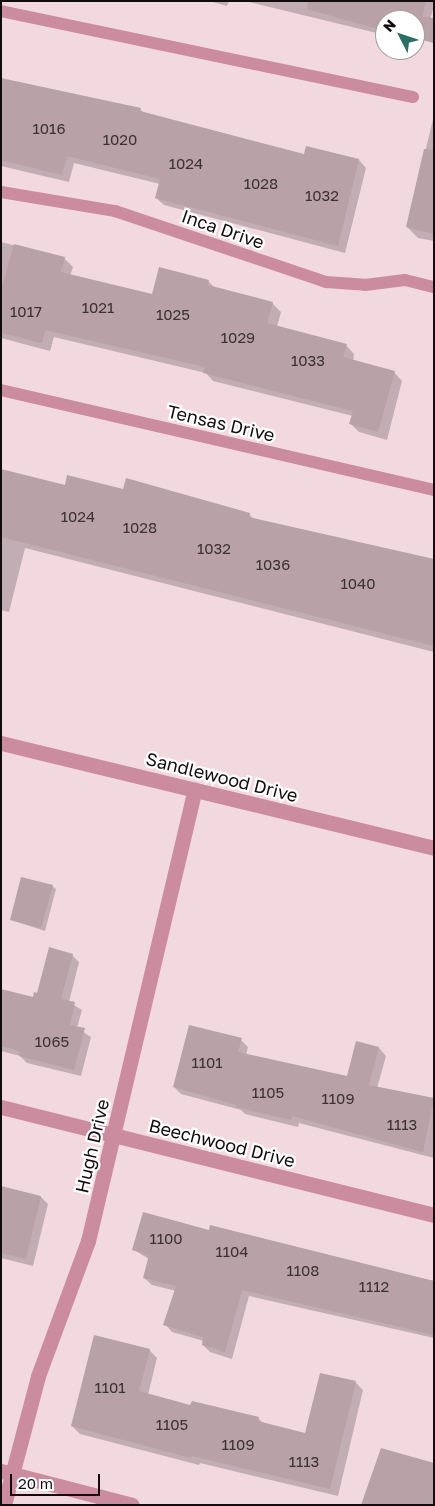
<!DOCTYPE html>
<style>
body{margin:0}
#map{position:relative;width:435px;height:1506px;overflow:hidden;background:#f2d9e0;font-family:"Golos Text",sans-serif}
div>[style]{position:absolute}
[style*='--x']{left:calc(var(--x)*1px);top:calc(var(--y)*1px);width:calc(var(--w)*1px);rotate:calc(var(--a)*1deg)}
.shadow>*{inset:0;background:#0003}
.building>*{inset:0;background:#b8a1a7}
.service>*{height:12px;margin:-6px;padding:0 6px;transform-origin:6px;border-radius:6px;background:#cb8c9f}
.minor>*{height:15px;margin:-7.5px;padding:0 7.5px;transform-origin:7.5px;border-radius:7.5px;background:#cb8c9f}
span{translate:-50% -50%;white-space:nowrap;text-align:center;line-height:1.15;-webkit-text-stroke:4.5px #fff;paint-order:stroke}
.number-label{font-size:15px;color:#3c3134}
.number-label span{-webkit-text-stroke-width:0}
.street-label{font-size:18px;color:#130c0e}
.frame{position:absolute;inset:0;border:2px solid #130c0e;pointer-events:none}
.north{position:absolute;left:375px;top:10px;width:50px;height:50px;box-sizing:border-box;background:#fff;border:1px solid #a19e9f;border-radius:50%;rotate:311deg;font-size:14px;font-weight:700;line-height:20px;text-align:center;color:#130c0e}
.north::after{content:'';display:block;margin:auto;width:18px;height:22px;background:#296f62;clip-path:polygon(50% 0,100% 100%,50% 72%,0 100%)}
.scale{position:absolute;left:10px;top:1474px;width:90px;height:22px;box-sizing:border-box;border:2px solid #130c0e;border-top:0;padding-left:6px;font-size:15px;line-height:18px;white-space:nowrap;color:#130c0e;-webkit-text-stroke:4px #fff;paint-order:stroke}
</style>
<div id="map">
<div class="shadow">
<i style="clip-path:polygon(209px 1px,229px 1px,227px 6px)"></i>
<i style="clip-path:polygon(245px 1px,434px 1px,434px 6px,423px 45px,415px 43px,415px 20px,385px 20px,385px 35px)"></i>
<i style="clip-path:polygon(1px 79px,140px 109px,145px 114px,305px 155px,359px 160px,366px 168px,345px 253px,164px 205px,156px 198px,160px 184px,74px 163px,69px 182px,1px 166px)"></i>
<i style="clip-path:polygon(434px 115px,434px 241px,418px 238px,407px 227px)"></i>
<i style="clip-path:polygon(1px 242px,64px 258px,73px 267px,70px 276px,153px 296px,208px 281px,216px 289px,272px 303px,281px 312px,277px 327px,346px 345px,354px 354px,353px 361px,394px 372px,402px 381px,387px 440px,359px 432px,351px 424px,353px 416px,213px 381px,206px 373px,54px 337px,50px 351px,1px 338px)"></i>
<i style="clip-path:polygon(1px 470px,66px 486px,124px 490px,249px 514px,254px 520px,434px 561px,434px 652px,25px 548px,9px 612px,1px 610px)"></i>
<i style="clip-path:polygon(52px 886px,56px 889px,45px 931px,11px 920px)"></i>
<i style="clip-path:polygon(72px 955px,79px 962px,69px 1002px,82px 1010px,77px 1028px,91px 1037px,81px 1076px,27px 1063px,20px 1056px,1px 1051px,1px 990px,34px 998px)"></i>
<i style="clip-path:polygon(241px 1040px,248px 1047px,246px 1055px,348px 1078px,357px 1043px,379px 1048px,386px 1056px,377px 1088px,434px 1100px,434px 1158px,299px 1123px,298px 1127px,245px 1114px,241px 1110px,181px 1094px,174px 1087px)"></i>
<i style="clip-path:polygon(1px 1187px,41px 1197px,48px 1204px,33px 1266px,1px 1258px)"></i>
<i style="clip-path:polygon(210px 1231px,434px 1281px,434px 1338px,249px 1296px,232px 1359px,210px 1352px,203px 1345px,204px 1341px,172px 1332px,165px 1324px,176px 1291px,152px 1285px,144px 1278px,149px 1259px,134px 1250px)"></i>
<i style="clip-path:polygon(149px 1350px,157px 1358px,148px 1395px,191px 1407px,193px 1402px,259px 1419px,264px 1424px,306px 1434px,355px 1382px,363px 1390px,338px 1496px,200px 1463px,199px 1465px,80px 1434px,72px 1426px)"></i>
</div>
<div class="building">
<i style="clip-path:polygon(308px 1px,426px 1px,422px 17px,434px 18px,434px 43px,415px 38px,415px 20px,385px 20px,385px 31px,307px 9px)"></i>
<i style="clip-path:polygon(1px 78px,141px 108px,140px 111px,304px 154px,306px 146px,359px 159px,338px 246px,155px 198px,160px 179px,67px 156px,62px 175px,1px 160px)"></i>
<i style="clip-path:polygon(424px 149px,434px 150px,434px 234px,406px 227px)"></i>
<i style="clip-path:polygon(14px 244px,65px 257px,61px 272px,152px 294px,159px 267px,209px 280px,208px 285px,273px 302px,267px 323px,347px 344px,343px 357px,395px 371px,378px 432px,349px 424px,353px 411px,203px 373px,205px 367px,45px 330px,42px 343px,1px 333px,1px 291px)"></i>
<i style="clip-path:polygon(1px 469px,65px 485px,67px 475px,123px 489px,126px 478px,250px 513px,249px 517px,434px 559px,434px 646px,1px 537px)"></i>
<i style="clip-path:polygon(21px 877px,53px 885px,41px 928px,10px 920px)"></i>
<i style="clip-path:polygon(49px 947px,73px 954px,61px 999px,75px 1002px,70px 1025px,85px 1028px,74px 1070px,19px 1056px,20px 1051px,1px 1046px,1px 989px,33px 997px,34px 992px,37px 993px)"></i>
<i style="clip-path:polygon(189px 1025px,242px 1038px,238px 1052px,347px 1076px,356px 1041px,379px 1047px,369px 1085px,434px 1098px,423px 1152px,292px 1116px,291px 1120px,236px 1107px,237px 1105px,173px 1087px)"></i>
<i style="clip-path:polygon(1px 1186px,41px 1196px,26px 1259px,1px 1253px)"></i>
<i style="clip-path:polygon(143px 1212px,209px 1230px,210px 1225px,434px 1281px,434px 1335px,242px 1290px,225px 1352px,202px 1345px,203px 1337px,163px 1325px,176px 1286px,143px 1278px,149px 1255px,132px 1250px)"></i>
<i style="clip-path:polygon(94px 1335px,150px 1349px,139px 1391px,190px 1405px,192px 1401px,259px 1417px,258px 1421px,305px 1433px,320px 1373px,356px 1381px,330px 1489px,192px 1456px,191px 1458px,71px 1426px)"></i>
<i style="clip-path:polygon(381px 1448px,434px 1463px,434px 1505px,361px 1505px)"></i>
</div>
<div class="service">
<i style="--x:1;--y:11;--w:421;--a:11.8"></i>
<i style="--x:1;--y:192;--w:116;--a:9.5"></i>
<i style="--x:115;--y:211;--w:223;--a:18.6"></i>
<i style="--x:326;--y:282;--w:39;--a:4"></i>
<i style="--x:365;--y:285;--w:40;--a:-7.1"></i>
<i style="--x:405;--y:280;--w:30;--a:14"></i>
<i style="--x:1;--y:390;--w:444;--a:13"></i>
</div>
<div class="minor">
<i style="--x:1;--y:743;--w:446;--a:13.6"></i>
<i style="--x:1;--y:1107;--w:446;--a:14"></i>
<i style="--x:1;--y:1471;--w:135;--a:14.5"></i>
<i style="--x:4;--y:1505;--w:133;--a:-75.2"></i>
<i style="--x:38;--y:1376;--w:144;--a:-69.7"></i>
<i style="--x:88;--y:1241;--w:464;--a:-76.7"></i>
</div>
<div class="number-label">
<span style="left:49px;top:129px">1016</span>
<span style="left:120px;top:140px">1020</span>
<span style="left:186px;top:164px">1024</span>
<span style="left:261px;top:184px">1028</span>
<span style="left:322px;top:196px">1032</span>
<span style="left:98px;top:308px">1021</span>
<span style="left:26px;top:312px">1017</span>
<span style="left:173px;top:315px">1025</span>
<span style="left:238px;top:338px">1029</span>
<span style="left:308px;top:361px">1033</span>
<span style="left:78px;top:517px">1024</span>
<span style="left:140px;top:528px">1028</span>
<span style="left:214px;top:549px">1032</span>
<span style="left:273px;top:565px">1036</span>
<span style="left:358px;top:584px">1040</span>
<span style="left:52px;top:1042px">1065</span>
<span style="left:207px;top:1063px">1101</span>
<span style="left:268px;top:1093px">1105</span>
<span style="left:338px;top:1099px">1109</span>
<span style="left:402px;top:1125px">1113</span>
<span style="left:166px;top:1239px">1100</span>
<span style="left:232px;top:1252px">1104</span>
<span style="left:303px;top:1271px">1108</span>
<span style="left:374px;top:1287px">1112</span>
<span style="left:110px;top:1388px">1101</span>
<span style="left:172px;top:1425px">1105</span>
<span style="left:238px;top:1445px">1109</span>
<span style="left:304px;top:1462px">1113</span>
</div>
<div class="street-label">
<span style="left:223px;top:229px;rotate:19deg">Inca Drive</span>
<span style="left:221px;top:423px;rotate:13deg">Tensas Drive</span>
<span style="left:222px;top:777px;rotate:14deg">Sandlewood Drive</span>
<span style="left:222px;top:1143px;rotate:14deg">Beechwood Drive</span>
<span style="left:92px;top:1146px;rotate:-77deg">Hugh Drive</span>
</div>
<div class="frame"></div>
<div class="north">N</div>
<div class="scale">20 m</div>
</div>
